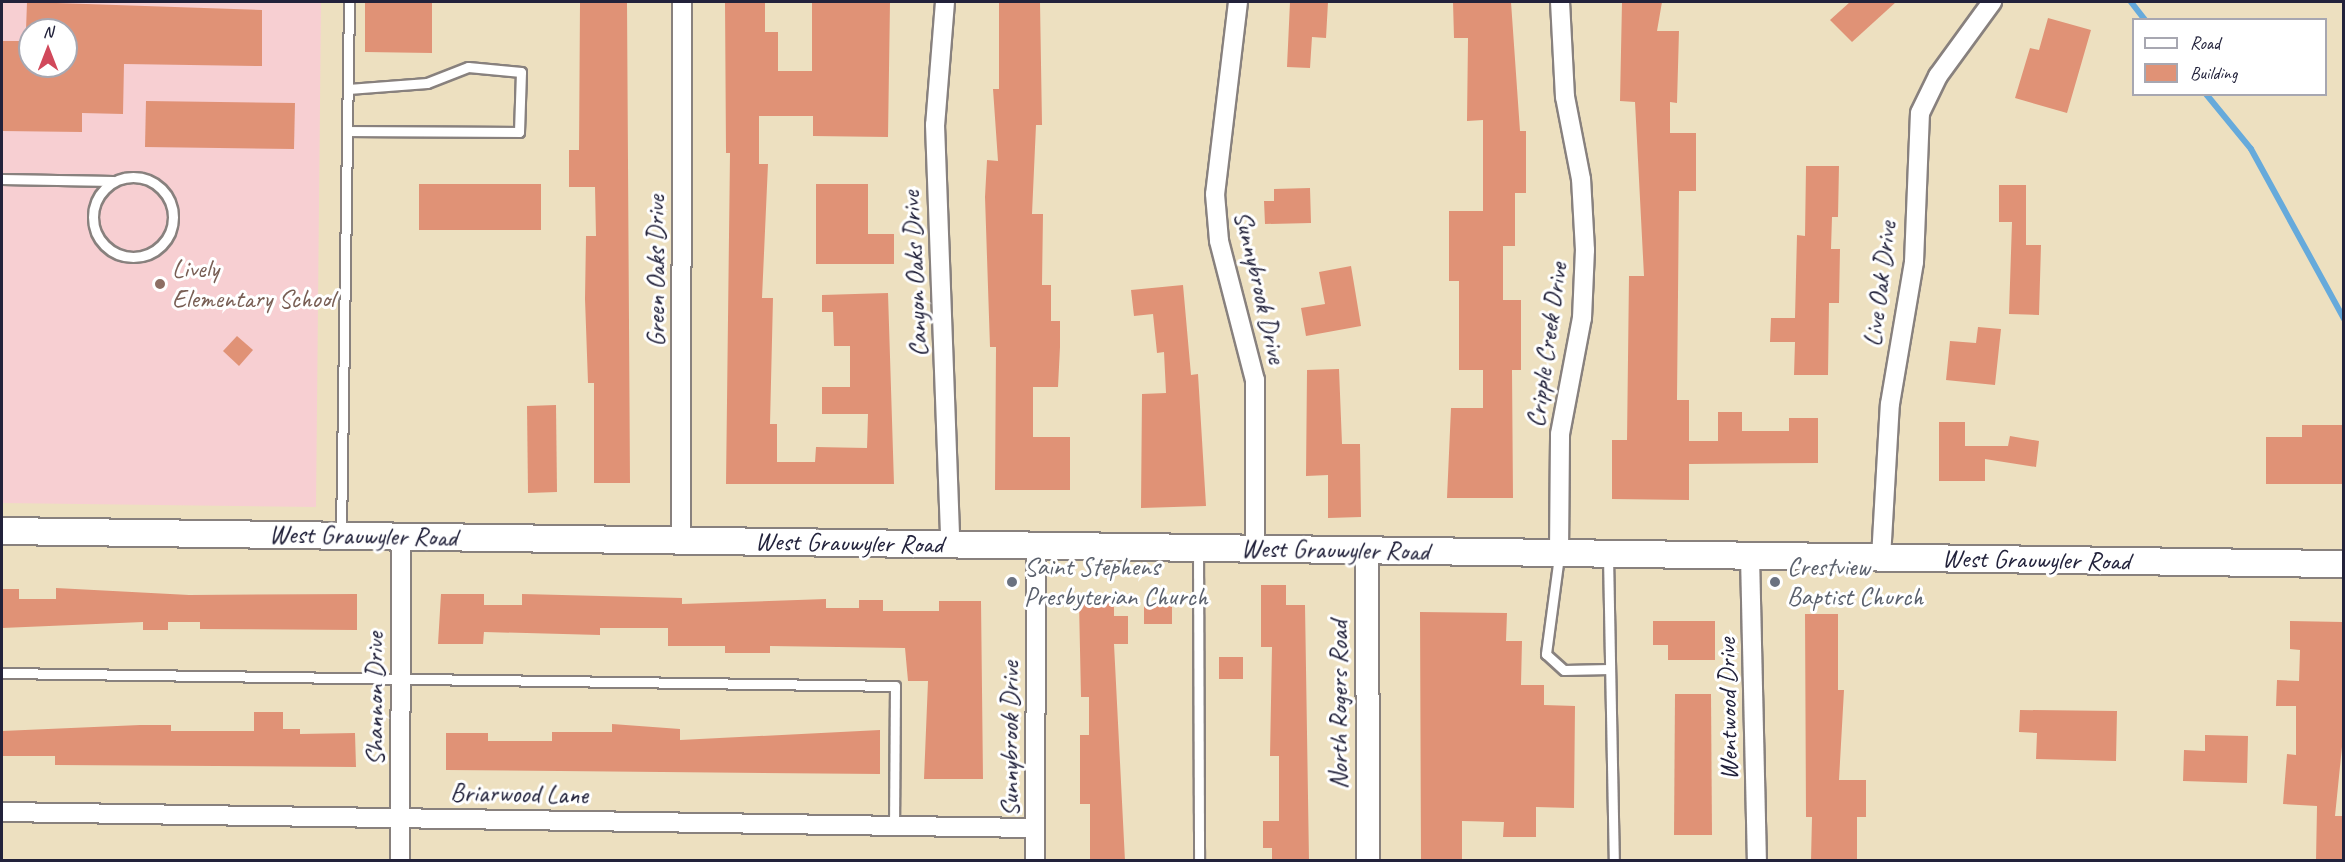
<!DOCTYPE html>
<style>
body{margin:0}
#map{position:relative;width:2345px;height:862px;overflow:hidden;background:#ede0c0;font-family:Caveat,sans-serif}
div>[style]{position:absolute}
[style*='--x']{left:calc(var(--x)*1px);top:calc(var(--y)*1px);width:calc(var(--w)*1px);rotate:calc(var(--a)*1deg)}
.built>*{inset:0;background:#f7cfd2}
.stream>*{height:6px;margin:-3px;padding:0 3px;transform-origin:3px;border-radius:3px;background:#66aadb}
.building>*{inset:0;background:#e09276}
.roads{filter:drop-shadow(2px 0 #88817e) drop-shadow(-2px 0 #88817e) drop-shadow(0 2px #88817e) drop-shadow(0 -2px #88817e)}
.service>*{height:9px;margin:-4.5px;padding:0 4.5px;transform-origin:4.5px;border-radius:4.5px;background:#fff}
.service>.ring{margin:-4.5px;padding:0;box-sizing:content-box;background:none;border:9px solid #fff;border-radius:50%}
.minor>*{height:18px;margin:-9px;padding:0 9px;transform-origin:9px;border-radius:9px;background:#fff}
.tertiary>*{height:22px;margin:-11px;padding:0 11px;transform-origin:11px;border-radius:11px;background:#fff}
.secondary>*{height:26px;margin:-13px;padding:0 13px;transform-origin:13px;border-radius:13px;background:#fff}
.dots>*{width:16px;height:16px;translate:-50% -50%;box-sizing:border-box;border:3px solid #fff;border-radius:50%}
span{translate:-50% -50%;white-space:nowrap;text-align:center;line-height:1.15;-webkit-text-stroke:6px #fff;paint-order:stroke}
.education-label{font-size:26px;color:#785e54}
.left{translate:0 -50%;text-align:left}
.street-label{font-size:26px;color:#22223b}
.worship-label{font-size:26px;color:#5b616d}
.frame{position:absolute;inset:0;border:3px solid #22223b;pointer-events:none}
.legend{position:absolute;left:2132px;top:18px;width:195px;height:78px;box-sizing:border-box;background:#fff;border:2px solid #a7a7b1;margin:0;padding:8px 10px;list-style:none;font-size:18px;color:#22223b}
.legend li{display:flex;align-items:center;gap:12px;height:30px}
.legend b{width:30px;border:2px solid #a7a7b1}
.north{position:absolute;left:18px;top:18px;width:60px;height:60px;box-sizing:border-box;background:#fff;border:2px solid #a7a7b1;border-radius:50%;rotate:0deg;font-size:16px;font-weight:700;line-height:24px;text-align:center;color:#22223b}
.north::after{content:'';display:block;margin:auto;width:21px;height:27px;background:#d1495b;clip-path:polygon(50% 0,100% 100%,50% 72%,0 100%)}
</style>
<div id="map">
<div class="built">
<i style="clip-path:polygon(evenodd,2px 2px,321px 2px,316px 507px,2px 503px,2px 2px,30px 30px,66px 30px,66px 66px,30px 66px,30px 30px)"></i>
</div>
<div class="stream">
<i style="--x:2131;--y:2;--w:23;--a:52"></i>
<i style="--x:2206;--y:94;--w:71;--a:50.7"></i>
<i style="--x:2251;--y:149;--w:194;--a:61.3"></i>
</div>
<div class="building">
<i style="clip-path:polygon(27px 2px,262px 10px,262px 66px,124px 64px,123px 114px,82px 113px,82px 132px,2px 131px,2px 41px,30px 41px,30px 66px,66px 66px,66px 30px,26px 30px)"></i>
<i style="clip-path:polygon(365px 2px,432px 2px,432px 53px,365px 52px)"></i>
<i style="clip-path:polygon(580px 2px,627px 2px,630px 483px,594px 483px,594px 383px,588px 383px,585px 299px,586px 236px,596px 236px,595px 187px,569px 187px,569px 150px,579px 150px)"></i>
<i style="clip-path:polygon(725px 2px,765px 2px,765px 32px,778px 32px,778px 71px,812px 71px,812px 2px,890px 2px,888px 137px,813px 136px,813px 116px,759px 116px,759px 164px,768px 164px,762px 298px,773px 298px,770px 424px,777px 424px,777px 462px,815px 462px,816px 447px,867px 448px,868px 414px,822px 414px,822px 387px,850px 387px,850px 346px,834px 346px,833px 312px,822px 312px,822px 295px,888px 293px,894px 484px,726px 484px,730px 153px,726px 153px)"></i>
<i style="clip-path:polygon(999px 2px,1040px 2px,1042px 125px,1036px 125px,1032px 214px,1043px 214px,1042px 285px,1051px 285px,1051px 321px,1060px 321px,1060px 347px,1058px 387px,1033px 387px,1033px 437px,1070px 437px,1070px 490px,995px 490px,996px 347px,990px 347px,985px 197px,987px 160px,998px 161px,993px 89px,999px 89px)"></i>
<i style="clip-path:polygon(1290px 2px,1328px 2px,1326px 38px,1312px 37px,1310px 68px,1287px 67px)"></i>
<i style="clip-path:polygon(1453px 2px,1511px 2px,1520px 131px,1526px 131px,1526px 193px,1515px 193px,1515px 246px,1503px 246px,1503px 300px,1521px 300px,1521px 370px,1512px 370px,1513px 498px,1447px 498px,1451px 408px,1483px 408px,1483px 370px,1459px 370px,1459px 281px,1449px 281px,1449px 211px,1483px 211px,1483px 120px,1467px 121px,1468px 38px,1454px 38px)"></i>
<i style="clip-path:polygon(1622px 2px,1662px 2px,1657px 31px,1679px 31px,1677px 103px,1670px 102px,1670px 133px,1696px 133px,1696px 191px,1679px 191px,1677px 400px,1689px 400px,1689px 441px,1718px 441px,1718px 412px,1742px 412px,1742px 431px,1789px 431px,1789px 418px,1818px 418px,1818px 463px,1689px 464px,1689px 500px,1612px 499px,1612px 440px,1627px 440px,1629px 276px,1644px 276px,1635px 102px,1620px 101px)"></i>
<i style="clip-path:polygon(1850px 2px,1896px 2px,1852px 42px,1830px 20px)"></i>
<i style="clip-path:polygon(2048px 18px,2091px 30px,2067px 113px,2015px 98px,2030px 48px,2039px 50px)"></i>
<i style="clip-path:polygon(146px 101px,295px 103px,294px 149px,145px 147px)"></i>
<i style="clip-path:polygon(1806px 166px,1839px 166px,1838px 217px,1832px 217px,1831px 249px,1840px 249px,1839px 303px,1829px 303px,1828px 375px,1794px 375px,1795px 342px,1770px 342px,1771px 318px,1795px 318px,1797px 235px,1805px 236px)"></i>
<i style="clip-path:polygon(419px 184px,541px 184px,541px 230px,419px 230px)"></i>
<i style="clip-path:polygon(816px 184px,868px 184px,868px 234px,894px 234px,894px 264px,816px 264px)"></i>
<i style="clip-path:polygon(1999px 185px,2026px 185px,2026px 245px,2041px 245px,2039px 315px,2009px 314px,2012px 222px,1999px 222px)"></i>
<i style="clip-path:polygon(1310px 188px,1311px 223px,1265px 224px,1264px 201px,1274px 201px,1274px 189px)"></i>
<i style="clip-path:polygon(1351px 266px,1361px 326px,1306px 336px,1301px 308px,1325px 304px,1319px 272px)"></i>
<i style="clip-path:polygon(1183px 285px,1191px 375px,1198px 374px,1206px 506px,1141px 508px,1142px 394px,1166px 393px,1164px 352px,1157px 353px,1153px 314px,1134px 316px,1131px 290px)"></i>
<i style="clip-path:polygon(1978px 327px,2001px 329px,1995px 385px,1946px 380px,1950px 341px,1976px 343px)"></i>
<i style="clip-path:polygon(237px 336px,253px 350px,239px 366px,223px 351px)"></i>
<i style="clip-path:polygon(1339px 369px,1342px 444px,1360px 444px,1361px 517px,1328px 518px,1328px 475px,1306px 476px,1307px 370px)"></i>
<i style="clip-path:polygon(556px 405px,557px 492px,528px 493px,527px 406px)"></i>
<i style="clip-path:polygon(1939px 422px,1965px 422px,1965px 446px,2008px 446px,2010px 436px,2039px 441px,2036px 467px,1985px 459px,1985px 481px,1939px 481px)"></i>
<i style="clip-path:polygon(2302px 425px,2343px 425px,2343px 484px,2266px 484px,2266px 437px,2302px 437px)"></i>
<i style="clip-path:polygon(1261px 585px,1286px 585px,1286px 605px,1305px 605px,1309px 861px,1272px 861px,1272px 848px,1263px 848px,1263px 821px,1279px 821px,1279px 756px,1270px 756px,1272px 647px,1261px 647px)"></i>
<i style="clip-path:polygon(56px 588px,189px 595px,357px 594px,357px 630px,200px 629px,200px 622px,168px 622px,168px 630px,143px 630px,143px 622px,2px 628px,2px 589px,19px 589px,19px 599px,56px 599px)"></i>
<i style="clip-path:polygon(441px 594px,484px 594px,484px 605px,522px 605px,522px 594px,682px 598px,682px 604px,826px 599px,826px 608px,859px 608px,859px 600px,883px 600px,883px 611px,939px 611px,939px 601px,981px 601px,983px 779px,924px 779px,928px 681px,908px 681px,905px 648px,770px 646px,770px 653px,725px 653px,725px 646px,668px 646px,668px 628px,600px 628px,600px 635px,484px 632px,483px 644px,438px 644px)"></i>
<i style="clip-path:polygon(1144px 602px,1172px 602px,1172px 624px,1144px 624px)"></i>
<i style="clip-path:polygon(1079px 603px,1114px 603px,1114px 616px,1128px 616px,1128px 644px,1114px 644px,1125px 861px,1090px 861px,1090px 804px,1080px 804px,1080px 735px,1089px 735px,1089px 697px,1081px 697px)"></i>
<i style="clip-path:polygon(1420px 612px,1507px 613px,1506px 641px,1522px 641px,1521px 685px,1544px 685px,1544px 705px,1575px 706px,1574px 808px,1536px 807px,1536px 837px,1503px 837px,1504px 822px,1462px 821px,1462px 861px,1421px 861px)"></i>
<i style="clip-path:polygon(1805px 614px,1838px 614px,1838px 690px,1844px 690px,1839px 780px,1866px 780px,1866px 817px,1857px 817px,1857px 861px,1811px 861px,1812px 817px,1806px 817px)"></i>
<i style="clip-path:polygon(1653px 621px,1715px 621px,1715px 660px,1668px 660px,1668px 645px,1653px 645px)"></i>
<i style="clip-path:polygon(2290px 621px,2343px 622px,2343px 737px,2335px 816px,2343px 816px,2343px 861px,2316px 861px,2317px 806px,2283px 804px,2287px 754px,2296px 755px,2296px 706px,2276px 706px,2277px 680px,2299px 681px,2300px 650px,2290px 649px)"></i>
<i style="clip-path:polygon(1219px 657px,1243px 657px,1243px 679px,1219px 679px)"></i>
<i style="clip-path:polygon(1675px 694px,1711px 694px,1712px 835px,1674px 835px)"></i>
<i style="clip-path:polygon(2020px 710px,2117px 711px,2116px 761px,2036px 759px,2037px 733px,2019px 732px)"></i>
<i style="clip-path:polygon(254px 712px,283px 712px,283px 729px,300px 729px,300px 734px,355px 733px,356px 767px,55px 765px,55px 756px,2px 756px,2px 731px,140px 725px,171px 725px,171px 731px,254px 731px)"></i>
<i style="clip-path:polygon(612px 724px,680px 729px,680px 740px,880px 730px,880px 774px,446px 770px,446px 733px,488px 733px,488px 741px,552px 741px,552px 732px,612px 732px)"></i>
<i style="clip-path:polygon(2205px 735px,2248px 736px,2247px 783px,2183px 781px,2184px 750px,2205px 751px)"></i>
</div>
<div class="roads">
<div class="service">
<i style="--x:347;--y:131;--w:172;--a:0.3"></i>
<i style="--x:519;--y:132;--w:60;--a:-88.1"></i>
<i style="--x:521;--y:72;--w:53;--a:-174.6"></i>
<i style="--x:468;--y:67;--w:44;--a:158.7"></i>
<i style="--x:427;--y:83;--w:79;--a:175.7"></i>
<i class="ring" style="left:93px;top:177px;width:71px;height:71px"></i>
<i style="--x:2;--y:179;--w:111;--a:1"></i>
<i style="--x:341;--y:534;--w:532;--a:-89.14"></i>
<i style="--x:1198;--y:550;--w:310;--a:89.8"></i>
<i style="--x:1559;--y:556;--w:99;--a:97.6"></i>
<i style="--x:1546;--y:654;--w:24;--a:42"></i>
<i style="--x:1564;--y:670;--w:46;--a:-1.2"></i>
<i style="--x:1608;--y:556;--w:304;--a:88.9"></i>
<i style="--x:2;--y:673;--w:893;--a:0.83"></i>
<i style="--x:895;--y:686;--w:140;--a:90.4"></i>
</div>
<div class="minor">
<i style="--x:945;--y:2;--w:123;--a:94.6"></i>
<i style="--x:935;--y:125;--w:419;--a:87.9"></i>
<i style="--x:1238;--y:2;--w:193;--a:96.8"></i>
<i style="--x:1215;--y:194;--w:47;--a:85.1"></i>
<i style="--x:1219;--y:241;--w:144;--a:75.5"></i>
<i style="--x:1255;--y:380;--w:169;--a:90"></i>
<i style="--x:681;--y:540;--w:538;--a:-89.89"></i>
<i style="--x:1559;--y:553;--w:119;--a:-89.5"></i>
<i style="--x:1560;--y:434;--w:118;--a:-79.3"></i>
<i style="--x:1582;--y:318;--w:68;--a:-87.5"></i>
<i style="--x:1585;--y:250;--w:71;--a:-93.2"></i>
<i style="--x:1581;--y:179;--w:84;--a:-101"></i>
<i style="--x:1565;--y:97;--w:95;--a:-93"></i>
<i style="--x:1750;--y:556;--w:304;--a:88.7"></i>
<i style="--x:1881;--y:558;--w:154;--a:-86.7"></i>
<i style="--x:1890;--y:404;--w:144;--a:-80.4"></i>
<i style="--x:1914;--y:262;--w:149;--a:-87.7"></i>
<i style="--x:1920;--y:113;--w:41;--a:-64.1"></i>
<i style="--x:1938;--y:76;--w:92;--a:-53.9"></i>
<i style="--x:2;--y:812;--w:1033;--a:0.89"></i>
<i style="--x:400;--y:860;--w:323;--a:-89.8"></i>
<i style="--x:1035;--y:860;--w:314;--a:-89.8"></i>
</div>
<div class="tertiary">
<i style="--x:1367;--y:550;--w:310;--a:89.8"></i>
</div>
<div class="secondary">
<i style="--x:2;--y:531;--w:2342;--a:0.81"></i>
</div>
</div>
<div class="dots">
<i style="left:160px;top:284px;background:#8d6e63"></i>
<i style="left:1012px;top:582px;background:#6b7280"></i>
<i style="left:1775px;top:582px;background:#6b7280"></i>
</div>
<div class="education-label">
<span class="left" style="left:172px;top:284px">Lively<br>Elementary School</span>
</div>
<div class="street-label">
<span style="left:656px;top:271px;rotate:-90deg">Green Oaks Drive</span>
<span style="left:915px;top:274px;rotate:-93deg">Canyon Oaks Drive</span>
<span style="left:1880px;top:284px;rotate:-83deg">Live Oak Drive</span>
<span style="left:1260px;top:287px;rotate:77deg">Sunnybrook Drive</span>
<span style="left:1547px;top:345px;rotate:-82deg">Cripple Creek Drive</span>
<span style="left:363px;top:536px;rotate:1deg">West Grauwyler Road</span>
<span style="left:849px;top:543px;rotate:1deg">West Grauwyler Road</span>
<span style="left:1335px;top:550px;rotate:1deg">West Grauwyler Road</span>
<span style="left:2036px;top:560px;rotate:1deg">West Grauwyler Road</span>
<span style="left:375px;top:699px;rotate:-90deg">Shannon Drive</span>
<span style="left:1339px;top:705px;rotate:-90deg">North Rogers Road</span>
<span style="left:1728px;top:709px;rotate:-91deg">Wentwood Drive</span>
<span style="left:1010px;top:739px;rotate:-90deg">Sunnybrook Drive</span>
<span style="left:519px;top:794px;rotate:1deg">Briarwood Lane</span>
</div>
<div class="worship-label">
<span class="left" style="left:1024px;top:582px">Saint Stephens<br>Presbyterian Church</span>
<span class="left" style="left:1787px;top:582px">Crestview<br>Baptist Church</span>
</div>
<div class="frame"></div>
<ul class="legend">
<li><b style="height:8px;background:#fff"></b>Road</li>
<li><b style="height:16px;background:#e09276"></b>Building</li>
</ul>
<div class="north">N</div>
</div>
